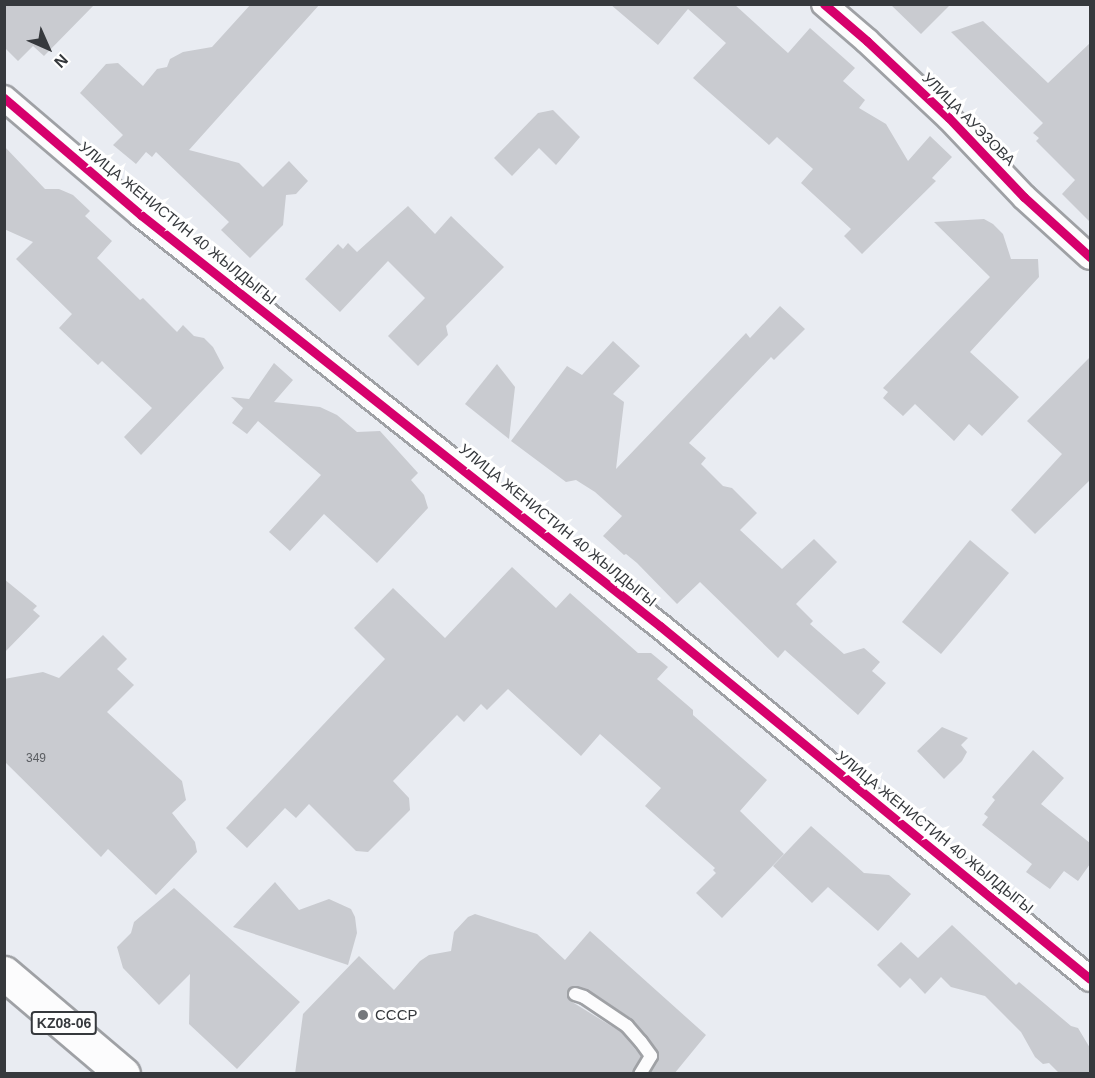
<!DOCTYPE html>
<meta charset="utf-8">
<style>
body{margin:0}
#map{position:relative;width:1095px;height:1078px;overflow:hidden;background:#e9ecf2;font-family:Helvetica,sans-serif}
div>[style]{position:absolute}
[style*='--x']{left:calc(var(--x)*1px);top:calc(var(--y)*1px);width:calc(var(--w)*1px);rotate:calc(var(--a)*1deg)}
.building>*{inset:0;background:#c9cbd0}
.roads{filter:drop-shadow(2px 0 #9fa1a5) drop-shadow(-2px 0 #9fa1a5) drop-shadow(0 2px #9fa1a5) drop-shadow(0 -2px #9fa1a5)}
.service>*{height:12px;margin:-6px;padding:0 6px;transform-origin:6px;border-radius:6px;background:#fcfcfd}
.minor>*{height:24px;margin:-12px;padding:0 12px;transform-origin:12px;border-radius:12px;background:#fcfcfd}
.trunk>*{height:33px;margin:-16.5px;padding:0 16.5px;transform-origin:16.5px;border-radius:16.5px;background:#fcfcfd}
.cycleway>*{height:9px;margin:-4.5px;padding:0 4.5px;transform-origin:4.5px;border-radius:4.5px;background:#d6006c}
.dots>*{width:16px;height:16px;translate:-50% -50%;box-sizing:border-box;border:3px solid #fff;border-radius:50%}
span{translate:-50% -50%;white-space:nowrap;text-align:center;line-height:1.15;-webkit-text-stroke:6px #fff;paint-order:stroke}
.number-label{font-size:12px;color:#5b5e62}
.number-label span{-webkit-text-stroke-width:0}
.shield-label span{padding:2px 4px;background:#fff;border:2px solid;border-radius:4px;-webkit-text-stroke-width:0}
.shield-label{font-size:14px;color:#36393d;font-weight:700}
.street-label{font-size:15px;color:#36393d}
.poi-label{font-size:15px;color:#36393d}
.left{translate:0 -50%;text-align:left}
.frame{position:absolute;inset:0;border:6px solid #36393d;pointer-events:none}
.north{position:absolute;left:18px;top:18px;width:60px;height:60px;-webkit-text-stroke:4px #fff;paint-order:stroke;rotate:135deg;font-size:16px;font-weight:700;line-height:24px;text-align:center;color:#36393d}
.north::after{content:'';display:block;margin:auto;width:21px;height:27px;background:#36393d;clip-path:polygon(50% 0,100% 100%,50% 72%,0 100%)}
</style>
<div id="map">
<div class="building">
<i style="clip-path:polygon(52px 4px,95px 4px,44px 56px,33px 46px,18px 61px,4px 47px,4px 5px)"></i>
<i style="clip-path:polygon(251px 4px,320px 4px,189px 150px,239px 163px,263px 187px,289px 161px,308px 181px,296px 194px,286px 195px,283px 225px,250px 258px,221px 230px,229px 222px,156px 152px,152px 157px,146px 152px,136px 164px,113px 145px,123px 135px,80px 93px,106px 64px,118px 63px,143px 86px,157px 69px,167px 67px,170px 59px,183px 52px,212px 47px)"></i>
<i style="clip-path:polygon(610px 4px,734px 4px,788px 53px,810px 28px,855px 68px,843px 81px,865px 100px,859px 108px,886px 124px,908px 161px,930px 136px,952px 157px,932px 178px,936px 181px,862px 254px,844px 236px,851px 229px,801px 183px,813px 169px,777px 137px,769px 145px,693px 78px,726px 43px,688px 9px,658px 45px)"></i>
<i style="clip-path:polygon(890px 4px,951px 4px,921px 34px)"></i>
<i style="clip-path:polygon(983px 21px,1048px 83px,1090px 43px,1090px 222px,1062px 194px,1075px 180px,1036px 141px,1039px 138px,1033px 133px,1043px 123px,951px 32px)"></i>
<i style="clip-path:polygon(553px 110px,580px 137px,556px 165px,539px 148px,512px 176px,494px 158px,538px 113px)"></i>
<i style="clip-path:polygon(4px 146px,45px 189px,59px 189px,73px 195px,90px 211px,85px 216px,112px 241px,97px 258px,140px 300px,143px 298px,177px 332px,183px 325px,194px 336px,204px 338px,213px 347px,224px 368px,141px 455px,124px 437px,152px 408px,102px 361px,98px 365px,59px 328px,72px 314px,16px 259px,33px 242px,4px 229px)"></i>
<i style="clip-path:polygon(408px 206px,435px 234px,451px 216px,504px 267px,446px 326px,448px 335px,418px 366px,388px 336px,425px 298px,388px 261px,340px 312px,305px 279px,338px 244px,343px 249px,348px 243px,357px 252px)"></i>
<i style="clip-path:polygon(984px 219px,993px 224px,1003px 234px,1011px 259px,1038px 259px,1039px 277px,970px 352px,1019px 397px,982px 436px,969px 424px,954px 441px,915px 404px,903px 416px,883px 398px,888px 392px,883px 388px,990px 277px,934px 222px)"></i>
<i style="clip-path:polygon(780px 306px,805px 329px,774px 360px,771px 357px,689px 443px,706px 458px,701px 464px,723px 486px,732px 488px,757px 513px,740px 530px,782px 569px,814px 539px,837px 562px,796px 604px,813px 621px,810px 624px,844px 654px,864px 648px,880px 662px,872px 671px,886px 683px,858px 715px,785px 650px,778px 658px,700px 582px,677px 604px,637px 563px,626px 554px,624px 555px,603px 536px,622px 516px,595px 492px,576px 480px,566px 482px,511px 441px,567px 366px,582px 375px,613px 341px,640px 366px,613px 394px,624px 402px,616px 469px,746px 333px,750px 338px)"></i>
<i style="clip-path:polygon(1090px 357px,1090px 480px,1035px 534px,1011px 510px,1062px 454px,1027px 421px)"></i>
<i style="clip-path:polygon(274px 363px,293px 380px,274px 402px,320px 407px,337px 415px,357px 432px,380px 431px,418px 473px,411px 480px,424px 495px,428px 508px,377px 563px,324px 514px,290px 551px,269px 532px,321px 475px,258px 421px,247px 434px,232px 423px,243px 408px,231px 397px,249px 399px)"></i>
<i style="clip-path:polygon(497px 364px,515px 387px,509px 439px,465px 404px)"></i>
<i style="clip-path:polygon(970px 540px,1009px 573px,941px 654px,902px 622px)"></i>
<i style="clip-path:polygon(512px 567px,556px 608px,570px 593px,638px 653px,651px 653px,668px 667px,657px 679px,693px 710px,693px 715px,767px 780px,740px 811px,784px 854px,722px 918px,696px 893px,716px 873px,713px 870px,715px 868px,645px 806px,661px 788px,600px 734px,581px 756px,508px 689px,487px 710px,481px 704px,464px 722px,457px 715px,393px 781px,409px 798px,410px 810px,368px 852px,356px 851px,309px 804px,296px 818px,285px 808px,247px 848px,226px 828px,385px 659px,354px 628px,393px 588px,445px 638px)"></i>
<i style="clip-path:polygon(4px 579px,37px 606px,33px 610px,40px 616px,4px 653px)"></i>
<i style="clip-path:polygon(103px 635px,127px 659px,117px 669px,134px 685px,107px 712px,182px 781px,186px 800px,172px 813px,195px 842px,197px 852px,156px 895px,108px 849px,101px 857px,4px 761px,4px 679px,43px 672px,59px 678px)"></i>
<i style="clip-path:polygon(942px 727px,968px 738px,961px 745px,967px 752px,962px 761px,944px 779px,917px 751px)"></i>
<i style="clip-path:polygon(1033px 750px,1064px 778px,1041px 804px,1090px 843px,1090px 864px,1078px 881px,1064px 871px,1050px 889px,1026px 872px,1032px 864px,982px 825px,988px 817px,984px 814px,995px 800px,992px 797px)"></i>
<i style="clip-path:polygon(811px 826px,864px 873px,889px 875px,911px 894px,878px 931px,828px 887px,812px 903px,773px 866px)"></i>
<i style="clip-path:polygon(275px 882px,299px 910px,329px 899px,351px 909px,355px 917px,357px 933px,348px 965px,233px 927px)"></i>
<i style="clip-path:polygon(174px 888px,300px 1002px,237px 1069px,189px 1024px,190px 974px,159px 1005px,123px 968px,117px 947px,131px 933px,134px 922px)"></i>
<i style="clip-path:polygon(475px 914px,537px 934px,565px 960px,590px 931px,706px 1035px,674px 1074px,650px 1074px,659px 1055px,647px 1037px,632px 1019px,588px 990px,574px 986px,567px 992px,569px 1000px,621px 1032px,641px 1056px,632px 1074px,295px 1074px,303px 1014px,359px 956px,394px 990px,420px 961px,429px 955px,451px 951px,454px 932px,468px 917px)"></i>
<i style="clip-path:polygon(952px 925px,1016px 985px,1019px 982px,1071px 1026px,1078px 1028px,1090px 1048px,1090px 1074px,1060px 1074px,1049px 1063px,1043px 1064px,1035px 1057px,1021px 1032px,985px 996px,951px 987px,941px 977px,925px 994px,910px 978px,900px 988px,877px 965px,901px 942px,918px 958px)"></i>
</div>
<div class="roads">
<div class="service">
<i style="--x:575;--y:994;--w:9;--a:18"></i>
<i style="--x:584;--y:997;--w:52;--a:34"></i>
<i style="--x:627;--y:1026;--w:21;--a:49"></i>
<i style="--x:641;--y:1042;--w:17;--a:54"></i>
<i style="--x:651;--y:1056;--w:21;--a:121"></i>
</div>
<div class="minor">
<i style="--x:824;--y:4;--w:57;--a:40.7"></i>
<i style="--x:867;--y:41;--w:112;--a:43.2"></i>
<i style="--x:949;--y:118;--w:109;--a:46.5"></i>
<i style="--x:1024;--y:197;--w:89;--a:42.3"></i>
<i style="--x:4;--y:98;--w:180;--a:40.5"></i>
<i style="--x:141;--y:215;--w:662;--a:38.38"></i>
<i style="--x:660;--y:626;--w:556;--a:39.38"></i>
</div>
<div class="trunk">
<i style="--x:4;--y:973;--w:156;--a:40.3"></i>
</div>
</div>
<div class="cycleway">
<i style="--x:824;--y:4;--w:57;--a:40.7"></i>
<i style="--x:867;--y:41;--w:112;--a:43.2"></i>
<i style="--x:949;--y:118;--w:109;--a:46.5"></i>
<i style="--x:1024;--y:197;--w:89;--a:42.3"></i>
<i style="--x:4;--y:98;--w:180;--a:40.5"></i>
<i style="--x:141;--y:215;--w:662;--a:38.38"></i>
<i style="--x:660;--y:626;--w:556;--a:39.38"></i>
</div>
<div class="dots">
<i style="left:363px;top:1015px;background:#75787c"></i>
</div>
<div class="number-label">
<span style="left:36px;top:759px">349</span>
</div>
<div class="shield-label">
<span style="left:64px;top:1023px">KZ08-06</span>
</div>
<div class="street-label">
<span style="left:969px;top:119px;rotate:45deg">УЛИЦА АУЭЗОВА</span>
<span style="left:178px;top:223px;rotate:39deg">УЛИЦА ЖЕНИСТИН 40 ЖЫЛДЫГЫ</span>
<span style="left:558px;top:525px;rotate:39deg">УЛИЦА ЖЕНИСТИН 40 ЖЫЛДЫГЫ</span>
<span style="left:935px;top:832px;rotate:39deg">УЛИЦА ЖЕНИСТИН 40 ЖЫЛДЫГЫ</span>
</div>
<div class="poi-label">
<span class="left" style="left:375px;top:1015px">СССР</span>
</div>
<div class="frame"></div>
<div class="north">N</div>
</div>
